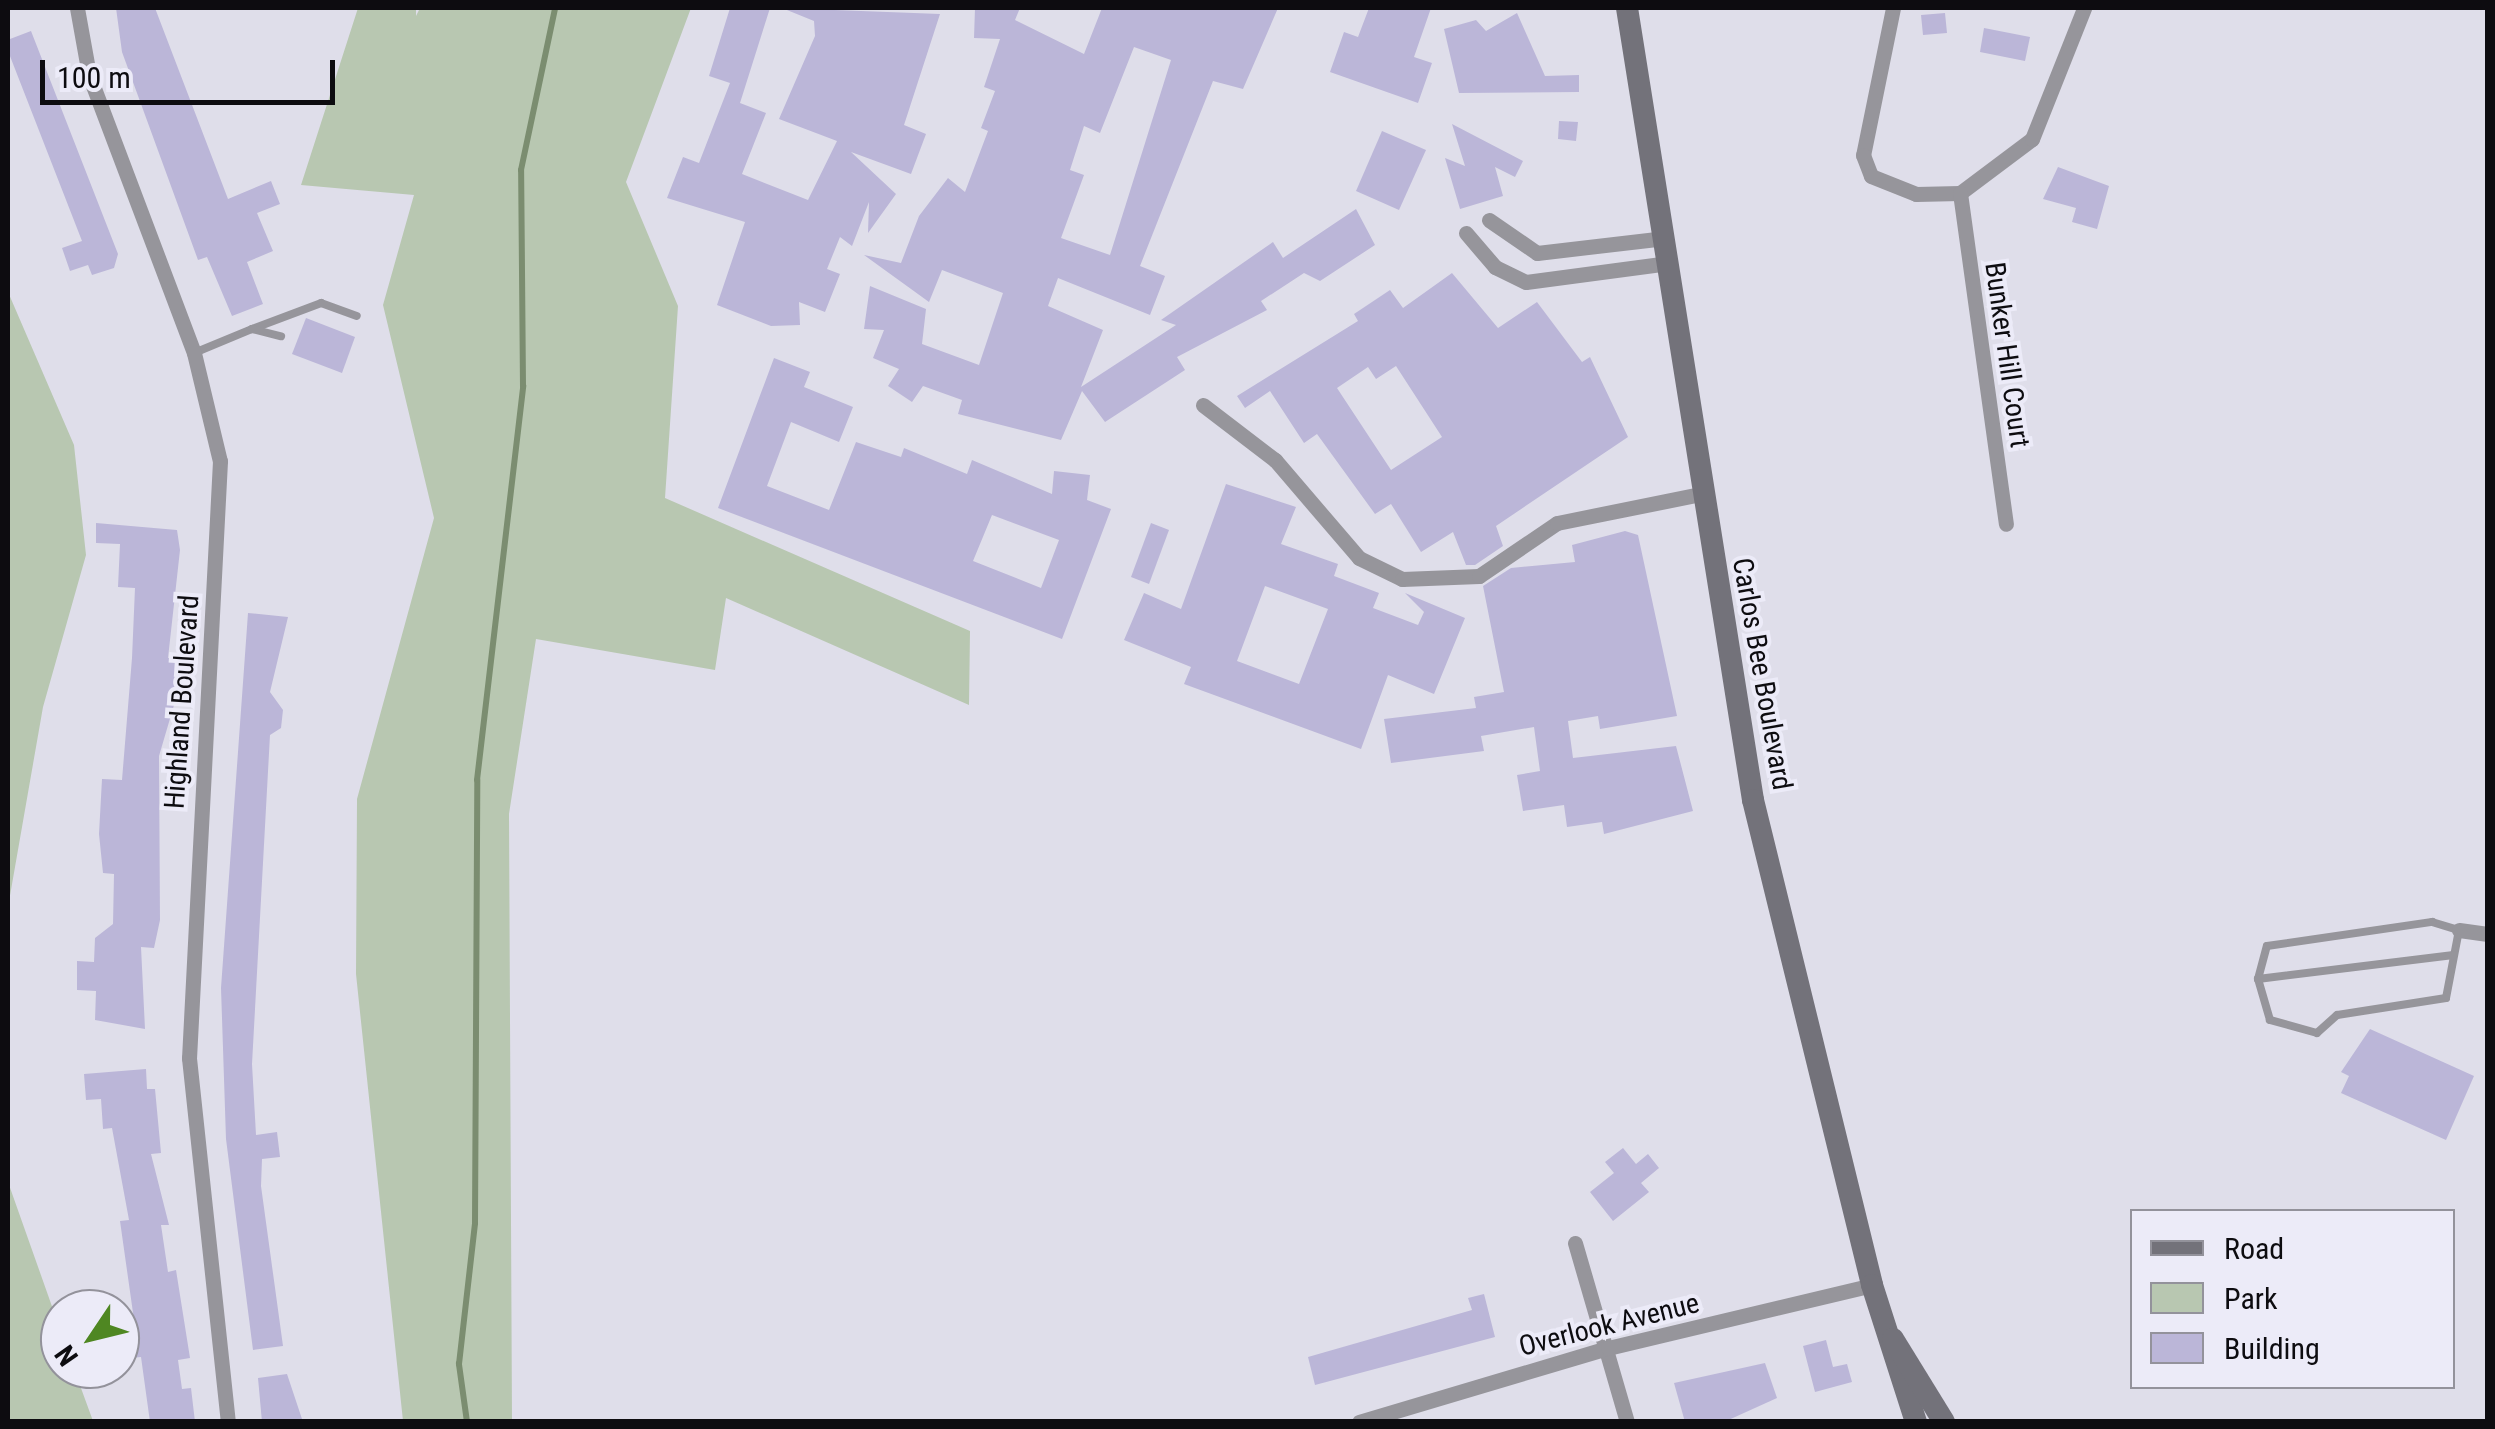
<!DOCTYPE html>
<style>
body{margin:0}
#map{position:relative;width:2495px;height:1429px;overflow:hidden;background:#dfdeea;font-family:"Roboto Condensed",sans-serif}
div>[style]{position:absolute}
[style*='--x']{left:calc(var(--x)*1px);top:calc(var(--y)*1px);width:calc(var(--w)*1px);rotate:calc(var(--a)*1deg)}
.green>*{inset:0;background:#b8c7b1}
.stream>*{height:6px;margin:-3px;padding:0 3px;transform-origin:3px;border-radius:3px;background:#7b8d70}
.building>*{inset:0;background:#bbb6d8}
.service>*{height:8px;margin:-4px;padding:0 4px;transform-origin:4px;border-radius:4px;background:#96959b}
.minor>*{height:15px;margin:-7.5px;padding:0 7.5px;transform-origin:7.5px;border-radius:7.5px;background:#96959b}
.secondary>*{height:22px;margin:-11px;padding:0 11px;transform-origin:11px;border-radius:11px;background:#73727a}
span{translate:-50% -50%;white-space:nowrap;text-align:center;line-height:1.15;-webkit-text-stroke:8px #ecebf8;paint-order:stroke}
.street-label{font-size:28px;color:#0d0c10}
.frame{position:absolute;inset:0;border:10px solid #0d0c10;pointer-events:none}
.legend{position:absolute;left:2130px;top:1209px;width:325px;height:180px;box-sizing:border-box;background:#ecebf8;border:2px solid #93929b;margin:0;padding:12px 18px;list-style:none;font-size:30px;color:#0d0c10}
.legend li{display:flex;align-items:center;gap:20px;height:50px}
.legend b{width:50px;border:2px solid #93929b}
.north{position:absolute;left:40px;top:1289px;width:100px;height:100px;box-sizing:border-box;background:#ecebf8;border:2px solid #93929b;border-radius:50%;rotate:235deg;font-size:28px;font-weight:700;line-height:40px;text-align:center;color:#0d0c10}
.north::after{content:'';display:block;margin:auto;width:35px;height:45px;background:#4f8722;clip-path:polygon(50% 0,100% 100%,50% 72%,0 100%)}
.scale{position:absolute;left:40px;top:60px;width:295px;height:45px;box-sizing:border-box;border:5px solid #0d0c10;border-top:0;padding-left:12px;font-size:30px;line-height:35px;white-space:nowrap;color:#0d0c10;-webkit-text-stroke:8px #ecebf8;paint-order:stroke}
</style>
<div id="map">
<div class="green">
<i style="clip-path:polygon(358px 8px,416px 8px,416px 16px,420px 8px,691px 8px,626px 182px,678px 306px,665px 498px,970px 631px,969px 705px,726px 598px,715px 670px,536px 639px,509px 814px,512px 1421px,403px 1421px,356px 974px,357px 799px,434px 518px,383px 305px,414px 195px,301px 185px)"></i>
<i style="clip-path:polygon(8px 292px,74px 445px,86px 555px,43px 707px,8px 907px)"></i>
<i style="clip-path:polygon(8px 1182px,60px 1329px,60px 1369px,74px 1369px,93px 1421px,8px 1421px)"></i>
</div>
<div class="stream">
<i style="--x:467;--y:1422;--w:59;--a:-97.9"></i>
<i style="--x:459;--y:1364;--w:142;--a:-83.5"></i>
<i style="--x:475;--y:1223;--w:443;--a:-89.7"></i>
<i style="--x:477;--y:780;--w:397;--a:-83.3"></i>
<i style="--x:523;--y:386;--w:216;--a:-90.5"></i>
<i style="--x:521;--y:170;--w:166;--a:-78.1"></i>
</div>
<div class="building">
<i style="clip-path:polygon(116px 8px,155px 8px,228px 199px,271px 181px,280px 204px,257px 213px,273px 251px,247px 262px,263px 304px,232px 316px,207px 257px,198px 260px,122px 52px)"></i>
<i style="clip-path:polygon(730px 8px,770px 8px,740px 103px,766px 113px,742px 174px,808px 200px,837px 141px,779px 119px,815px 36px,814px 21px,782px 8px,940px 14px,904px 125px,926px 134px,911px 174px,851px 152px,896px 194px,868px 233px,869px 202px,852px 246px,840px 237px,827px 269px,840px 274px,825px 312px,799px 302px,800px 325px,771px 326px,717px 305px,745px 222px,667px 198px,683px 157px,699px 163px,730px 83px,709px 76px)"></i>
<i style="clip-path:polygon(evenodd,975px 8px,1020px 8px,1015px 20px,1084px 54px,1102px 8px,1278px 8px,1243px 89px,1213px 81px,1140px 266px,1165px 276px,1150px 315px,1058px 278px,1048px 306px,1103px 330px,1081px 387px,1176px 325px,1161px 320px,1273px 242px,1283px 258px,1356px 209px,1375px 245px,1320px 281px,1304px 273px,1261px 301px,1267px 310px,1177px 357px,1185px 370px,1105px 422px,1082px 391px,1061px 440px,958px 414px,962px 400px,923px 386px,912px 402px,888px 386px,899px 369px,873px 358px,884px 330px,864px 329px,870px 286px,926px 309px,922px 344px,979px 365px,1003px 293px,942px 270px,929px 302px,864px 255px,901px 263px,919px 216px,948px 178px,965px 192px,988px 131px,981px 128px,995px 91px,984px 87px,1000px 39px,974px 38px,975px 8px,1134px 47px,1171px 60px,1110px 255px,1061px 238px,1084px 175px,1070px 170px,1084px 126px,1100px 133px,1134px 47px)"></i>
<i style="clip-path:polygon(1369px 8px,1431px 8px,1414px 57px,1432px 63px,1418px 103px,1330px 72px,1344px 32px,1358px 37px)"></i>
<i style="clip-path:polygon(1517px 13px,1545px 76px,1579px 75px,1579px 92px,1459px 93px,1444px 29px,1476px 20px,1486px 31px)"></i>
<i style="clip-path:polygon(1945px 13px,1947px 33px,1923px 35px,1921px 15px)"></i>
<i style="clip-path:polygon(1984px 28px,2030px 37px,2025px 61px,1980px 52px)"></i>
<i style="clip-path:polygon(31px 31px,118px 254px,114px 268px,92px 275px,88px 265px,70px 271px,62px 248px,82px 241px,8px 51px,10px 39px)"></i>
<i style="clip-path:polygon(1559px 121px,1578px 122px,1576px 141px,1558px 139px)"></i>
<i style="clip-path:polygon(1452px 124px,1523px 161px,1515px 177px,1495px 167px,1503px 196px,1460px 209px,1445px 158px,1465px 166px)"></i>
<i style="clip-path:polygon(1382px 131px,1426px 150px,1399px 210px,1356px 191px)"></i>
<i style="clip-path:polygon(2058px 167px,2109px 186px,2097px 229px,2072px 222px,2076px 208px,2043px 199px)"></i>
<i style="clip-path:polygon(evenodd,1452px 273px,1498px 328px,1537px 302px,1582px 362px,1590px 357px,1628px 437px,1496px 526px,1503px 546px,1475px 565px,1466px 565px,1453px 532px,1421px 552px,1391px 504px,1375px 514px,1317px 434px,1304px 443px,1270px 391px,1245px 408px,1237px 396px,1358px 321px,1354px 314px,1390px 290px,1403px 308px,1452px 273px,1396px 366px,1442px 437px,1391px 470px,1337px 388px,1368px 367px,1376px 379px,1396px 366px)"></i>
<i style="clip-path:polygon(306px 318px,355px 337px,342px 373px,292px 354px)"></i>
<i style="clip-path:polygon(evenodd,774px 358px,810px 372px,804px 387px,853px 407px,839px 442px,791px 422px,767px 486px,829px 510px,856px 442px,901px 457px,904px 448px,967px 474px,972px 460px,1052px 494px,1054px 471px,1090px 475px,1087px 500px,1111px 509px,1062px 639px,718px 508px,774px 358px,992px 515px,1059px 540px,1041px 588px,973px 561px,992px 515px)"></i>
<i style="clip-path:polygon(evenodd,1226px 484px,1296px 507px,1281px 544px,1338px 564px,1334px 576px,1379px 593px,1373px 608px,1418px 625px,1424px 612px,1405px 593px,1465px 618px,1434px 694px,1388px 675px,1361px 749px,1184px 684px,1191px 667px,1124px 640px,1144px 593px,1181px 609px,1226px 484px,1265px 586px,1328px 609px,1299px 684px,1237px 661px,1265px 586px)"></i>
<i style="clip-path:polygon(96px 523px,177px 530px,180px 550px,168px 658px,176px 658px,174px 705px,159px 756px,160px 920px,154px 948px,141px 947px,145px 1029px,95px 1020px,96px 991px,77px 990px,77px 961px,94px 962px,95px 938px,113px 924px,114px 874px,103px 873px,99px 834px,102px 779px,122px 780px,132px 658px,135px 588px,118px 587px,120px 544px,96px 543px)"></i>
<i style="clip-path:polygon(1151px 523px,1169px 530px,1149px 584px,1131px 577px)"></i>
<i style="clip-path:polygon(1625px 531px,1638px 535px,1677px 716px,1600px 729px,1598px 716px,1568px 721px,1573px 758px,1676px 746px,1693px 811px,1604px 834px,1602px 822px,1567px 827px,1564px 805px,1523px 811px,1517px 775px,1540px 771px,1534px 727px,1481px 736px,1484px 751px,1391px 763px,1384px 719px,1476px 708px,1474px 697px,1504px 692px,1483px 586px,1511px 568px,1575px 562px,1572px 545px)"></i>
<i style="clip-path:polygon(248px 613px,288px 617px,270px 692px,283px 710px,281px 728px,270px 735px,252px 1064px,256px 1135px,277px 1132px,280px 1157px,262px 1159px,261px 1186px,283px 1346px,253px 1350px,226px 1139px,221px 988px)"></i>
<i style="clip-path:polygon(2370px 1029px,2474px 1076px,2446px 1140px,2341px 1093px,2349px 1076px,2341px 1072px)"></i>
<i style="clip-path:polygon(146px 1069px,147px 1089px,155px 1089px,161px 1153px,151px 1154px,169px 1225px,161px 1225px,168px 1272px,176px 1270px,190px 1358px,178px 1360px,182px 1389px,191px 1388px,195px 1422px,150px 1422px,141px 1357px,120px 1359px,120px 1336px,136px 1334px,120px 1221px,129px 1220px,112px 1128px,103px 1129px,101px 1099px,86px 1100px,84px 1074px)"></i>
<i style="clip-path:polygon(1623px 1148px,1636px 1164px,1648px 1154px,1659px 1168px,1641px 1183px,1649px 1192px,1613px 1221px,1590px 1192px,1614px 1173px,1605px 1162px)"></i>
<i style="clip-path:polygon(1484px 1294px,1495px 1337px,1315px 1385px,1308px 1357px,1472px 1310px,1468px 1298px)"></i>
<i style="clip-path:polygon(1826px 1340px,1833px 1367px,1847px 1364px,1852px 1382px,1815px 1392px,1803px 1346px)"></i>
<i style="clip-path:polygon(1765px 1363px,1777px 1398px,1724px 1422px,1685px 1422px,1674px 1383px)"></i>
<i style="clip-path:polygon(287px 1374px,303px 1422px,262px 1422px,258px 1378px)"></i>
</div>
<div class="service">
<i style="--x:252;--y:329;--w:74;--a:-20.6"></i>
<i style="--x:321;--y:303;--w:38;--a:20"></i>
<i style="--x:194;--y:353;--w:63;--a:-22.5"></i>
<i style="--x:252;--y:329;--w:30;--a:14"></i>
<i style="--x:2432;--y:922;--w:28;--a:17"></i>
<i style="--x:2459;--y:930;--w:69;--a:100.8"></i>
<i style="--x:2446;--y:998;--w:110;--a:171.1"></i>
<i style="--x:2337;--y:1015;--w:27;--a:138"></i>
<i style="--x:2317;--y:1033;--w:49;--a:-164.5"></i>
<i style="--x:2270;--y:1020;--w:43;--a:-106.3"></i>
<i style="--x:2258;--y:979;--w:34;--a:-75"></i>
<i style="--x:2267;--y:946;--w:167;--a:-8.3"></i>
<i style="--x:2258;--y:979;--w:197;--a:-7"></i>
</div>
<div class="minor">
<i style="--x:77;--y:8;--w:68;--a:79.8"></i>
<i style="--x:89;--y:75;--w:297;--a:69.3"></i>
<i style="--x:194;--y:353;--w:111;--a:76.5"></i>
<i style="--x:220;--y:461;--w:598;--a:92.97"></i>
<i style="--x:189;--y:1058;--w:366;--a:83.9"></i>
<i style="--x:1893;--y:8;--w:150;--a:101.5"></i>
<i style="--x:1863;--y:155;--w:22;--a:69"></i>
<i style="--x:1871;--y:176;--w:48;--a:21.8"></i>
<i style="--x:1916;--y:194;--w:44;--a:-1.3"></i>
<i style="--x:1960;--y:193;--w:90;--a:-36.9"></i>
<i style="--x:2032;--y:139;--w:141;--a:-68.3"></i>
<i style="--x:1960;--y:193;--w:334;--a:82.1"></i>
<i style="--x:1489;--y:220;--w:58;--a:34.5"></i>
<i style="--x:1537;--y:253;--w:129;--a:-6.7"></i>
<i style="--x:1466;--y:233;--w:45;--a:49.5"></i>
<i style="--x:1495;--y:267;--w:34;--a:26"></i>
<i style="--x:1526;--y:282;--w:144;--a:-7.6"></i>
<i style="--x:1203;--y:405;--w:91;--a:37.4"></i>
<i style="--x:1275;--y:460;--w:129;--a:49.4"></i>
<i style="--x:1359;--y:558;--w:48;--a:26"></i>
<i style="--x:1402;--y:579;--w:77;--a:-2.2"></i>
<i style="--x:1479;--y:576;--w:94;--a:-34.2"></i>
<i style="--x:1557;--y:523;--w:147;--a:-11.4"></i>
<i style="--x:2459;--y:930;--w:29;--a:8"></i>
<i style="--x:1575;--y:1243;--w:186;--a:73.8"></i>
<i style="--x:1359;--y:1422;--w:260;--a:-16.6"></i>
<i style="--x:1608;--y:1348;--w:271;--a:-13.4"></i>
</div>
<div class="secondary">
<i style="--x:1627;--y:8;--w:802;--a:80.96"></i>
<i style="--x:1753;--y:800;--w:499;--a:76.2"></i>
<i style="--x:1872;--y:1285;--w:144;--a:72.2"></i>
<i style="--x:1893;--y:1339;--w:97;--a:58.4"></i>
</div>
<div class="street-label">
<span style="left:2007px;top:355px;rotate:82deg">Bunker Hill Court</span>
<span style="left:1762px;top:674px;rotate:80deg">Carlos Bee Boulevard</span>
<span style="left:182px;top:702px;rotate:-86deg">Highland Boulevard</span>
<span style="left:1609px;top:1325px;rotate:-14deg">Overlook Avenue</span>
</div>
<div class="frame"></div>
<ul class="legend">
<li><b style="height:12px;background:#73727a"></b>Road</li>
<li><b style="height:28px;background:#b8c7b1"></b>Park</li>
<li><b style="height:28px;background:#bbb6d8"></b>Building</li>
</ul>
<div class="north">N</div>
<div class="scale">100 m</div>
</div>
